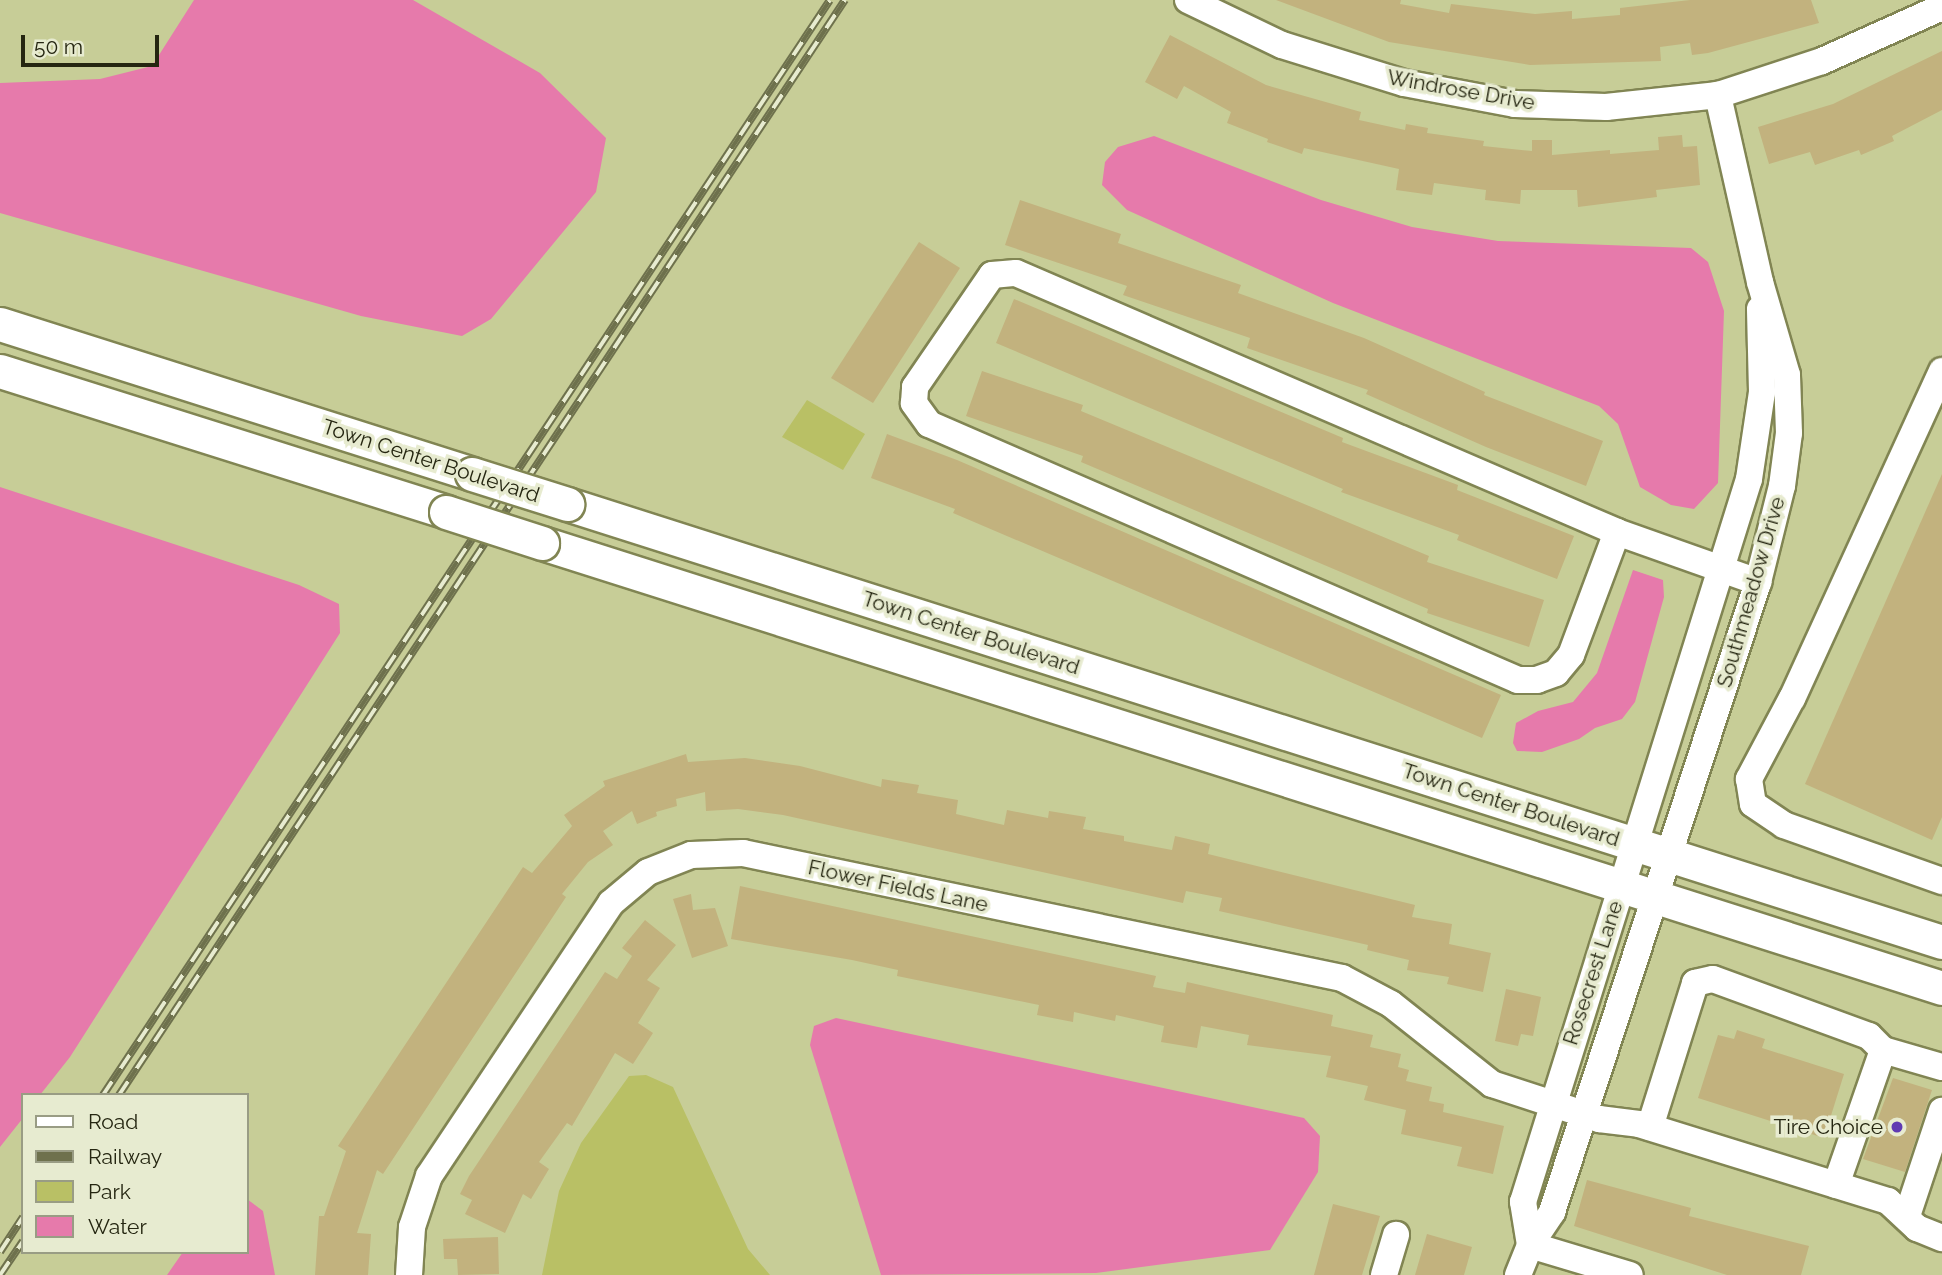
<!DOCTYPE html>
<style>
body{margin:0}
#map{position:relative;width:1942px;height:1275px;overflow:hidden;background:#c7cd97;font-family:Raleway,sans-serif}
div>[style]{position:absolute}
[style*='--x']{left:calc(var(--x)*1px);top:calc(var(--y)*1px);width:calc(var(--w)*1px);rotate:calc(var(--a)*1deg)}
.green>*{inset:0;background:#b9c065}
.water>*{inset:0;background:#e67aab}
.building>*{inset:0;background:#c2b27e}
.roads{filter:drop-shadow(2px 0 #818553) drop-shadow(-2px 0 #818553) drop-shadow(0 2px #818553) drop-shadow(0 -2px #818553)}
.minor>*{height:26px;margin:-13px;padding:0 13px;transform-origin:13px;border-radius:13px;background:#fff}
.major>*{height:33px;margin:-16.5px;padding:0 16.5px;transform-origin:16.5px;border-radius:16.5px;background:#fff}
.rail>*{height:8px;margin-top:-4px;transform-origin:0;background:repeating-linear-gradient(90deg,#e7ebd0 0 16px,#6e714d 0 32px);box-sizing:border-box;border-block:2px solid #6e714d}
.bridges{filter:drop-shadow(2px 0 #818553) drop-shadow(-2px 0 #818553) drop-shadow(0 2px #818553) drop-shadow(0 -2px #818553)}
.major-bridge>*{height:33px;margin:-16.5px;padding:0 16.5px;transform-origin:16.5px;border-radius:16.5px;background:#fff}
.dots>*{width:19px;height:19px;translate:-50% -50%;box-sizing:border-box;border:4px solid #e7ebd0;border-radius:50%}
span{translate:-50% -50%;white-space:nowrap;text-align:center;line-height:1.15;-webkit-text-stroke:7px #e7ebd0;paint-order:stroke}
.street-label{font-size:21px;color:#252611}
.poi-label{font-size:21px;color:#252611}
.right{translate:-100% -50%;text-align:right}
.legend{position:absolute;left:21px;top:1093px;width:228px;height:161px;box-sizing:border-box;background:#e7ebd0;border:2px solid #999c84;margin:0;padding:9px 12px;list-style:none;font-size:21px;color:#252611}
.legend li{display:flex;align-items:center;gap:14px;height:35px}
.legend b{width:35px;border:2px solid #999c84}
.scale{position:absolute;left:21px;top:35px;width:138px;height:32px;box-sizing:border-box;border:4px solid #252611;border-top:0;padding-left:9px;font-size:21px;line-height:24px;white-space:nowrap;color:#252611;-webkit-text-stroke:5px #e7ebd0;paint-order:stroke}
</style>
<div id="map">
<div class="green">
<i style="clip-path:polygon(807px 400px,865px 434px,843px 470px,782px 437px)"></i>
<i style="clip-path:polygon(646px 1075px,673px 1087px,748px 1249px,770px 1275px,542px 1275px,559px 1191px,581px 1143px,629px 1076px)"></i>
</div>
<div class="water">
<i style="clip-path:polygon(194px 0,413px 0,540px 73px,606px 138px,596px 192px,491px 319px,462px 336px,361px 316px,0 213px,0 83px,100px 79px,152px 66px)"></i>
<i style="clip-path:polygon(1154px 136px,1321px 200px,1412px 227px,1498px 241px,1691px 248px,1708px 262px,1724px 311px,1718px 483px,1694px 509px,1671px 505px,1640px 487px,1618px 424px,1599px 406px,1333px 303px,1127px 210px,1102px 185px,1105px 162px,1118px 147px)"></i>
<i style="clip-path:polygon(0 487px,299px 585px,339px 604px,340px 633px,70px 1057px,40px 1095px,23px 1095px,23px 1118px,0 1147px)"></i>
<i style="clip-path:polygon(1633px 570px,1663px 580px,1664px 597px,1635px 702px,1622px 719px,1595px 728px,1579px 739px,1542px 752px,1517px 751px,1513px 743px,1516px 723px,1538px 711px,1573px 702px,1597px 673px)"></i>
<i style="clip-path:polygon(836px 1018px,1304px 1118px,1320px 1136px,1318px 1172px,1270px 1250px,1096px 1273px,881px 1275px,810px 1045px,814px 1026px)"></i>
<i style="clip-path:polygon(247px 1199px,263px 1211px,275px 1275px,167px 1275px,183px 1252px,247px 1252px)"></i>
</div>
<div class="building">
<i style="clip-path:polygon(1276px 0,1401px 0,1400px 4px,1449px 13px,1451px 4px,1535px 14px,1572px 11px,1572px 19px,1620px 15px,1620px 8px,1690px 0,1811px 0,1819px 23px,1708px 53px,1692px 55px,1690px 43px,1660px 47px,1661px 61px,1530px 65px,1389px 42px)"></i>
<i style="clip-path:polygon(1170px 35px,1266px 85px,1361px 112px,1359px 120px,1405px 130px,1406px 124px,1428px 128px,1427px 133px,1484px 141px,1483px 146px,1532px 151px,1532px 140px,1552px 140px,1552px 155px,1610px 150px,1610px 154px,1659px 150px,1658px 137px,1682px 135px,1683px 147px,1697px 146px,1700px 185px,1656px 190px,1657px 197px,1578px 207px,1577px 190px,1521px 190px,1520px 204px,1485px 200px,1486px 190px,1434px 183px,1432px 195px,1396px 190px,1399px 169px,1304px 148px,1302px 154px,1267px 142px,1268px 139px,1227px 123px,1231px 112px,1184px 86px,1177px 99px,1145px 82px)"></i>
<i style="clip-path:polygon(1942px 51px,1942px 110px,1892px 136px,1894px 141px,1861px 155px,1859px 150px,1815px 165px,1810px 152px,1769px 164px,1758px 127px,1833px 104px)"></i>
<i style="clip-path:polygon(1020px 200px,1121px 234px,1118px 243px,1241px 285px,1238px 293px,1364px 338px,1485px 392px,1484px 395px,1603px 441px,1586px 486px,1486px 447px,1366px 394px,1368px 390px,1247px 348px,1250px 338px,1123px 295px,1127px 286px,1005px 245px)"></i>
<i style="clip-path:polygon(919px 242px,960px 268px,873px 403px,831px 378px)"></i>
<i style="clip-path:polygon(1014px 299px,1343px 438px,1342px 442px,1458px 485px,1457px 490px,1574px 536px,1557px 579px,1457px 540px,1459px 535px,1341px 492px,1343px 489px,996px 343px)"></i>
<i style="clip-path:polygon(982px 371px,1083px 405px,1081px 411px,1429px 556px,1427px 562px,1544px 600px,1529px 647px,1427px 613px,1428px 609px,1081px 462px,1083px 456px,966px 416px)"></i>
<i style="clip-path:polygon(887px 434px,957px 460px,1501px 695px,1482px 738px,953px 513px,955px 509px,871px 478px)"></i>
<i style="clip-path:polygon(1942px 474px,1942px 817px,1932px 840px,1805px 784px)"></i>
<i style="clip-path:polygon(686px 754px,688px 762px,745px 758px,800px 766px,881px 787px,882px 779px,919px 785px,917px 793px,958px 800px,956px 814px,1004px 825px,1007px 810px,1048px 818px,1049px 811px,1086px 817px,1083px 829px,1124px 836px,1124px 841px,1172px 850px,1175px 836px,1210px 844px,1208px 854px,1415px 905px,1412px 917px,1452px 924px,1449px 944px,1491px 953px,1483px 992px,1447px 984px,1449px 977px,1407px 970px,1409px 960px,1367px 950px,1368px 945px,1219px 911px,1222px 898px,1186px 891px,1183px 903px,783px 815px,738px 809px,706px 811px,705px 792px,676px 799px,677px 806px,656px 812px,657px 816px,637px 824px,632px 811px,603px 831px,613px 845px,588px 862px,562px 894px,566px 897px,449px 1074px,383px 1174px,377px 1170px,357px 1233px,371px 1234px,368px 1275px,315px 1275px,319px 1216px,324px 1216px,346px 1151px,338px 1146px,523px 867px,532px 873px,572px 826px,564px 815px,605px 786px,603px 781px)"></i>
<i style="clip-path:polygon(740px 886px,1156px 976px,1153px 987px,1185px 993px,1187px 982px,1333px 1015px,1331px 1026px,1373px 1035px,1370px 1047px,1401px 1054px,1398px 1067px,1409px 1070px,1406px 1081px,1432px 1087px,1429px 1101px,1444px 1104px,1443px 1112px,1504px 1126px,1493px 1174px,1457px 1166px,1462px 1147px,1401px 1134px,1406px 1110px,1364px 1100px,1368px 1086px,1326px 1077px,1331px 1056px,1247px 1045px,1249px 1035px,1201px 1026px,1197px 1048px,1161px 1042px,1164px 1026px,1116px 1015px,1115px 1021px,1074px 1012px,1073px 1022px,1037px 1015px,1039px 1005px,897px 976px,898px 970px,852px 960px,731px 939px)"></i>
<i style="clip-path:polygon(691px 894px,693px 910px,715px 908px,728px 946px,692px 958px,673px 899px)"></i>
<i style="clip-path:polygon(645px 920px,676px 945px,647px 980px,660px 988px,638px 1023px,653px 1033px,633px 1064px,615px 1053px,572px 1126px,567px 1123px,539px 1162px,549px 1169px,531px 1199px,523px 1194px,505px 1233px,465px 1214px,472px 1200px,460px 1194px,469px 1176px,605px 972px,617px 979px,632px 956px,622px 948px)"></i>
<i style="clip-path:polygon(1506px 989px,1541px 997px,1533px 1036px,1521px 1034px,1518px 1046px,1495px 1041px)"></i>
<i style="clip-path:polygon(1737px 1030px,1765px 1039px,1762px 1048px,1844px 1074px,1824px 1138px,1698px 1098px,1718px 1035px,1734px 1039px)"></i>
<i style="clip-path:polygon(1893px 1078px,1932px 1090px,1905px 1172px,1863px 1159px)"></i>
<i style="clip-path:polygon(1587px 1180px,1691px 1208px,1689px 1216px,1809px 1246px,1801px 1275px,1727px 1275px,1574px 1226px)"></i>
<i style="clip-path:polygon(1333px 1204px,1380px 1216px,1362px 1275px,1314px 1275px)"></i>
<i style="clip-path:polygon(1427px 1234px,1472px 1247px,1464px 1275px,1415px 1275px)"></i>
<i style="clip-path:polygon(498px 1237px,499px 1274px,458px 1275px,457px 1259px,444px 1259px,443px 1239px)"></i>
</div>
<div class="roads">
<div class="minor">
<i style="--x:1188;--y:0;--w:104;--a:25.6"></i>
<i style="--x:1282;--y:45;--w:128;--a:17.3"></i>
<i style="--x:1404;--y:83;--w:113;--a:10.7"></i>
<i style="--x:1515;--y:104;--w:91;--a:1.9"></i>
<i style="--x:1606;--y:107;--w:113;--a:-6.1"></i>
<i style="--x:1718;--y:95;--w:109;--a:-18.1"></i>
<i style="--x:1822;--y:61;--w:132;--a:-24.2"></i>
<i style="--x:1942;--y:371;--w:360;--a:114.6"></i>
<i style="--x:1792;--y:698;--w:92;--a:118"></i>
<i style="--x:1749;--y:779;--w:25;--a:81"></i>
<i style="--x:1753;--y:804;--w:37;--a:34"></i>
<i style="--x:1784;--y:825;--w:168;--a:19.5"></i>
<i style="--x:1617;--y:532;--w:131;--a:110.5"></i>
<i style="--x:1571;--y:655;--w:23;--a:130"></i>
<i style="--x:1556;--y:673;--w:20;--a:160"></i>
<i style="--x:1537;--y:680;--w:19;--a:180"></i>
<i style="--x:1518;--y:680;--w:642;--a:-156.51"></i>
<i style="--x:929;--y:424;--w:26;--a:-126"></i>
<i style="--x:914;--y:403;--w:16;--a:-86"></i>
<i style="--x:915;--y:387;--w:136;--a:-55.5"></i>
<i style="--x:992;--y:275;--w:24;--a:-5"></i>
<i style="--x:1016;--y:273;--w:654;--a:23.31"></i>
<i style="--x:1617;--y:532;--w:150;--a:19.5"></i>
<i style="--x:1650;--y:1127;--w:151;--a:-72.6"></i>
<i style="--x:1695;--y:983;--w:18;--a:-13"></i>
<i style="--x:1713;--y:979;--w:166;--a:20.1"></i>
<i style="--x:1869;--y:1036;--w:20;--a:45"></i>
<i style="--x:1836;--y:1185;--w:143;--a:-70.8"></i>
<i style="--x:1883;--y:1050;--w:61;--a:16.1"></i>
<i style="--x:1907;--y:1216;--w:111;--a:-71.6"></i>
<i style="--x:1530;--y:1245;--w:44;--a:-99.2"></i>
<i style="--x:1523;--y:1202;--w:757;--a:-72.64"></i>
<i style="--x:1749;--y:479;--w:88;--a:-81.5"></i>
<i style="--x:1762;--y:392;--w:83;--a:-91.4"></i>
<i style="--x:1530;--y:1245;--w:104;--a:16.7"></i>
<i style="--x:409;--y:1275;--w:48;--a:-86.4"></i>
<i style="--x:412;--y:1227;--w:54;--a:-71.6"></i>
<i style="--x:429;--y:1176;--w:328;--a:-56.3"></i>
<i style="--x:611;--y:903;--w:48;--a:-40"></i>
<i style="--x:648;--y:872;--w:46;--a:-21.6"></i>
<i style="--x:691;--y:855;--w:52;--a:-2.2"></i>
<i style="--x:743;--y:853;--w:612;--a:11.79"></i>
<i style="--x:1342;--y:978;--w:55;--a:28"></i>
<i style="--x:1391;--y:1004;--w:129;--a:38.4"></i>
<i style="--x:1492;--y:1084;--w:113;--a:18.1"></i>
<i style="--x:1599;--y:1119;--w:40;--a:7.1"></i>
<i style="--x:1639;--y:1124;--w:261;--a:17.2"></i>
<i style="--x:1888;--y:1201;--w:40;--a:43"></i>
<i style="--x:1917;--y:1228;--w:27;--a:22"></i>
<i style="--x:1384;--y:1275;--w:42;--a:-73.3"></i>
<i style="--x:1518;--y:1275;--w:32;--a:-68"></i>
<i style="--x:1530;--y:1245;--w:40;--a:-56"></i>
<i style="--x:1552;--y:1212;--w:663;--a:-71.89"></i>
<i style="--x:1758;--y:582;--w:99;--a:-76"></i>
<i style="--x:1782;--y:486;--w:53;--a:-82.5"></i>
<i style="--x:1789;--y:433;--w:58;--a:-92"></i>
<i style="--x:1787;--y:375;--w:97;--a:-106.2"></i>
<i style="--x:1760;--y:282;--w:192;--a:-102.7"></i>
</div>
<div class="major">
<i style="--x:0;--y:324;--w:495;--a:17.6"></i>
<i style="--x:0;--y:371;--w:468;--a:17.5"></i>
<i style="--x:567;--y:504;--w:1443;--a:17.67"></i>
<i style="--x:542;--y:543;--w:1469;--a:17.63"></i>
</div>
</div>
<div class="rail">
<i style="--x:103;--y:1095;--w:1314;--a:-56.42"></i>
<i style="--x:119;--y:1095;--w:1314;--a:-56.46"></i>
<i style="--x:0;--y:1252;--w:42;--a:-56.7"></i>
<i style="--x:0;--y:1275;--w:41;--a:-55.9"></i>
</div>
<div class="bridges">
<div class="major-bridge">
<i style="--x:472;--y:474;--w:100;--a:17.5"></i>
<i style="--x:446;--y:512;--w:101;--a:17.9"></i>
</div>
</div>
<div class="dots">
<i style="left:1897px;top:1127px;background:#603ab2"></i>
</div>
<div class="street-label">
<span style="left:1461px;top:90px;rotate:10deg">Windrose Drive</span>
<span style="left:431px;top:461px;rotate:18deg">Town Center Boulevard</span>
<span style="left:1751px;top:592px;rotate:-74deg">Southmeadow Drive</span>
<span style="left:971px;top:633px;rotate:18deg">Town Center Boulevard</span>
<span style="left:1511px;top:805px;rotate:18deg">Town Center Boulevard</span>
<span style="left:898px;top:886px;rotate:12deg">Flower Fields Lane</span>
<span style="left:1593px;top:973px;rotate:-72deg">Rosecrest Lane</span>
</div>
<div class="poi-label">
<span class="right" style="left:1883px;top:1127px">Tire Choice</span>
</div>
<ul class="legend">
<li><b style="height:9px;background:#fff"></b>Road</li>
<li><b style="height:9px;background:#6e714d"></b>Railway</li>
<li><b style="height:19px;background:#b9c065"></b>Park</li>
<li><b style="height:19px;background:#e67aab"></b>Water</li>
</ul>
<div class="scale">50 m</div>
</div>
